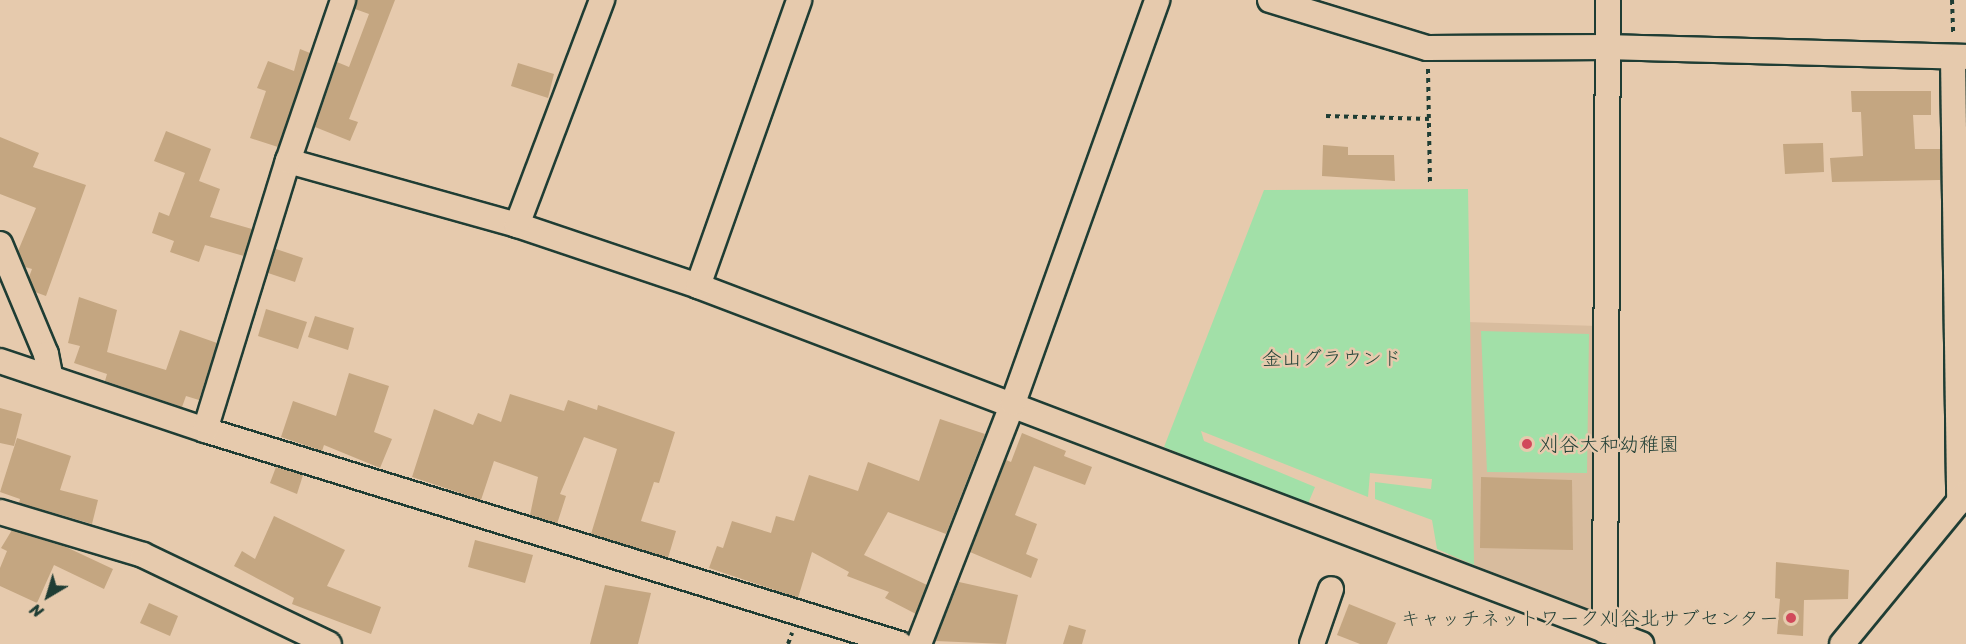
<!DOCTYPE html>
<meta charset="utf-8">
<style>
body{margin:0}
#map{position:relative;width:1966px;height:644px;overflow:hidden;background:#e6caad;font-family:Sriracha,"Klee One",sans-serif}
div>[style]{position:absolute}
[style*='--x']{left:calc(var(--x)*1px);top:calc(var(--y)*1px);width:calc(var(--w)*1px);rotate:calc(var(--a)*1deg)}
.built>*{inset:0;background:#d8bc9e}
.green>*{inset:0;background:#a2e0a8}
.building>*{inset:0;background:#c4a681}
.path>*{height:4px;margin-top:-2px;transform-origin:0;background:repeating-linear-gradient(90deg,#1f3d34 0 4.5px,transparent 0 9px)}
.roads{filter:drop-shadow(2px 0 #1f3d34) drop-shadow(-2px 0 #1f3d34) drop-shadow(0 2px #1f3d34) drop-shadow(0 -2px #1f3d34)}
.minor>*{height:24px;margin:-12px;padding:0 12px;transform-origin:12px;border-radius:12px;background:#e6caad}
.dots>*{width:16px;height:16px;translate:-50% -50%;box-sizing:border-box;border:3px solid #e6caad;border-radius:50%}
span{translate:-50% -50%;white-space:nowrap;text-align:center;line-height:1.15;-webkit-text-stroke:5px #e6caad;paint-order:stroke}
.park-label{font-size:20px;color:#26453a}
.poi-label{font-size:20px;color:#1f3d34}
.left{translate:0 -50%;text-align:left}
.right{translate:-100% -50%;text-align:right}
.north{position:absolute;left:18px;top:566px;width:60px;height:60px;-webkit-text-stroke:4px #e6caad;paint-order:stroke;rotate:218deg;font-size:16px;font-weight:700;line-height:24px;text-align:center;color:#1f3d34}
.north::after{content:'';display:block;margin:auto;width:21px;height:27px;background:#1f3d34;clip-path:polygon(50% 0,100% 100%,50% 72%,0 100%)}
</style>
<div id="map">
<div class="built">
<i style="clip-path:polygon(1466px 322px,1598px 326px,1596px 619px,1448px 562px)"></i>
</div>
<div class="green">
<i style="clip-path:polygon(1468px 189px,1474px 565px,1437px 549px,1432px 520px,1375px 499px,1375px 482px,1431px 489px,1432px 479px,1370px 473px,1368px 497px,1201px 431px,1204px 441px,1315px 487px,1307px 506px,1164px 447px,1264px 190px)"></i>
<i style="clip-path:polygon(1481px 331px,1589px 334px,1587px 473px,1487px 472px)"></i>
</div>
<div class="building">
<i style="clip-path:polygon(357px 0,395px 0,349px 119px,358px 122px,350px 141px,315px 127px,337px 62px,349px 67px,369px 14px,355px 9px)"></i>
<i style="clip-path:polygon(300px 49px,310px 53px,278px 147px,250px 138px,266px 91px,257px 88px,268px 61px,294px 71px)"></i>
<i style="clip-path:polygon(518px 63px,554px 74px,548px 98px,511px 86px)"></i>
<i style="clip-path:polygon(1851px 91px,1931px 91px,1931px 115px,1913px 115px,1915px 149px,1940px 149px,1940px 180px,1832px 182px,1830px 158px,1863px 156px,1861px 112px,1852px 112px)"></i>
<i style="clip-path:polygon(166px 131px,211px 149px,199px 181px,220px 189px,210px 217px,252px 229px,244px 256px,205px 245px,199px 262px,170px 252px,174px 241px,152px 233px,159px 212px,169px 216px,185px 173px,154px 161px)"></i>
<i style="clip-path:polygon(0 137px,39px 153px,33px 167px,86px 185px,46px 296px,35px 292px,29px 277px,32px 269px,25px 267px,18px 251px,36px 208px,0 194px)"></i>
<i style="clip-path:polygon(1823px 143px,1824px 172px,1785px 174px,1783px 144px)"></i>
<i style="clip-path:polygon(1323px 145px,1348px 147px,1348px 155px,1394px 155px,1395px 181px,1322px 176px)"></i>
<i style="clip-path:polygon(276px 249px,303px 258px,295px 282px,268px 273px)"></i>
<i style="clip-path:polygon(79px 297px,117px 310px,107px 352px,166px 370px,180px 330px,217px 343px,199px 400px,186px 396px,182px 407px,105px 381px,107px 374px,74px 363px,80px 346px,68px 343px)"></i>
<i style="clip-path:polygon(266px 309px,307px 322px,298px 349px,258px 336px)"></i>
<i style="clip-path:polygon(315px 316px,354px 328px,348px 350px,308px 337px)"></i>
<i style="clip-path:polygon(349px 373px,389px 386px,374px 432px,392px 439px,380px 468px,324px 445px,322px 451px,281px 437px,293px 401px,336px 416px)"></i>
<i style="clip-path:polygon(510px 394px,564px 411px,568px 400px,597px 410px,598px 405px,675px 432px,659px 483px,654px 482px,641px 521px,676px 531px,668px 558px,591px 534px,617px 449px,584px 437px,560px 494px,566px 496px,557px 524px,530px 515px,538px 477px,494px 461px,481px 500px,412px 477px,434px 409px,473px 425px,478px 413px,501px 422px)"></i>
<i style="clip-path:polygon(0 408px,22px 414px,14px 446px,0 443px)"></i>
<i style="clip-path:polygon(940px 419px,985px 434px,946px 534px,888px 512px,864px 555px,927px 585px,916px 614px,885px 598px,889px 592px,847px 576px,849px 572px,812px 552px,798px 598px,709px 568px,717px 546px,723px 548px,732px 521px,771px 533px,776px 516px,794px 521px,809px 475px,858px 491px,868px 462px,919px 481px)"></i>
<i style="clip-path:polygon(1022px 433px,1066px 451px,1064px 456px,1092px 467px,1085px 485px,1034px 466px,1015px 515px,1037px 524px,1026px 554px,1038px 559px,1031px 578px,970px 552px,1006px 460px,1011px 462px)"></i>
<i style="clip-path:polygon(17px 438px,71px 456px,60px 490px,98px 500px,92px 524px,19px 503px,20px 499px,0 492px)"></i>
<i style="clip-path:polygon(276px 467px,303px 475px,297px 494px,270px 483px)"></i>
<i style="clip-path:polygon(1481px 477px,1572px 480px,1573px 550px,1480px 548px)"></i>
<i style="clip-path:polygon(274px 516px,345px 550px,327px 586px,381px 607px,371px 634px,292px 604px,294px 598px,234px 566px,242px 551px,255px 559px)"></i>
<i style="clip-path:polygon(12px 530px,66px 547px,113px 569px,104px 589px,54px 565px,37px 603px,0 586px,0 568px,7px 551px,1px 548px)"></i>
<i style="clip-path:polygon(475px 540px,533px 555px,525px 583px,468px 567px)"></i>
<i style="clip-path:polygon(1776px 562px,1849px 570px,1848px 599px,1804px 600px,1803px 636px,1777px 634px,1780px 599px,1775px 598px)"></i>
<i style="clip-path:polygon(959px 582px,1018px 595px,1006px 644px,935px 641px)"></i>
<i style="clip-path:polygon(605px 585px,651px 593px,638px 644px,590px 644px)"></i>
<i style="clip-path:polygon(149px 603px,178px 616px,170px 636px,140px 623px)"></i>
<i style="clip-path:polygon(1349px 604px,1396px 623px,1387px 644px,1360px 644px,1337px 635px)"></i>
<i style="clip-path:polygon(1069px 625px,1086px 630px,1082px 644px,1063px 644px)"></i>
</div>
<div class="path">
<i style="--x:1952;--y:0;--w:35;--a:88"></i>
<i style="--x:1428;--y:69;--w:113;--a:89"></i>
<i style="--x:1326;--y:116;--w:103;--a:1.7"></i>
<i style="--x:788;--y:644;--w:12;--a:-70"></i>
</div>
<div class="roads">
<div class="minor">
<i style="--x:1270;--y:0;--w:164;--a:17"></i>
<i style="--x:1427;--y:48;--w:181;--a:-0.3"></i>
<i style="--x:1608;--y:47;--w:358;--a:1.6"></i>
<i style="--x:1953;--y:57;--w:445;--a:89.2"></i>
<i style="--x:288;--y:161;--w:238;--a:15.6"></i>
<i style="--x:517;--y:225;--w:191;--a:18.6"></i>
<i style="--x:698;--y:286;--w:1009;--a:20.79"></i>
<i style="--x:517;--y:225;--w:241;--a:-69.3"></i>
<i style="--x:0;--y:244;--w:119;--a:67.3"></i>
<i style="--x:46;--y:354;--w:21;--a:79"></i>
<i style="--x:698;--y:286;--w:303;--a:-70.5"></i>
<i style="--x:0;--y:361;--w:216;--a:18.6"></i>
<i style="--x:205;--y:430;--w:727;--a:17.11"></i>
<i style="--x:205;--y:430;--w:282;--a:-72.9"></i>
<i style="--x:288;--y:161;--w:170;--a:-71.1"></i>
<i style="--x:0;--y:512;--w:149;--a:16.7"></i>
<i style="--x:143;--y:555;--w:206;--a:25.6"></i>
<i style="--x:1605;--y:631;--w:631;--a:-89.73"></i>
<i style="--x:919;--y:644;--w:259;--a:-68.7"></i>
<i style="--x:1013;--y:403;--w:428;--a:-70.3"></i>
<i style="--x:1312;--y:644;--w:58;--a:-70.9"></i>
<i style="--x:1842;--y:644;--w:195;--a:-50.6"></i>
</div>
</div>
<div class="dots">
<i style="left:1527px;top:444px;background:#d1495b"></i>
<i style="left:1791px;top:618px;background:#d1495b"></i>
</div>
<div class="park-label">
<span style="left:1332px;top:358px">金山グラウンド</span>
</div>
<div class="poi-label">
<span class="left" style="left:1539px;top:444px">刈谷大和幼稚園</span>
<span class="right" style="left:1779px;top:618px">キャッチネットワーク刈谷北サブセンター</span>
</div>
<div class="north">N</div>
</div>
